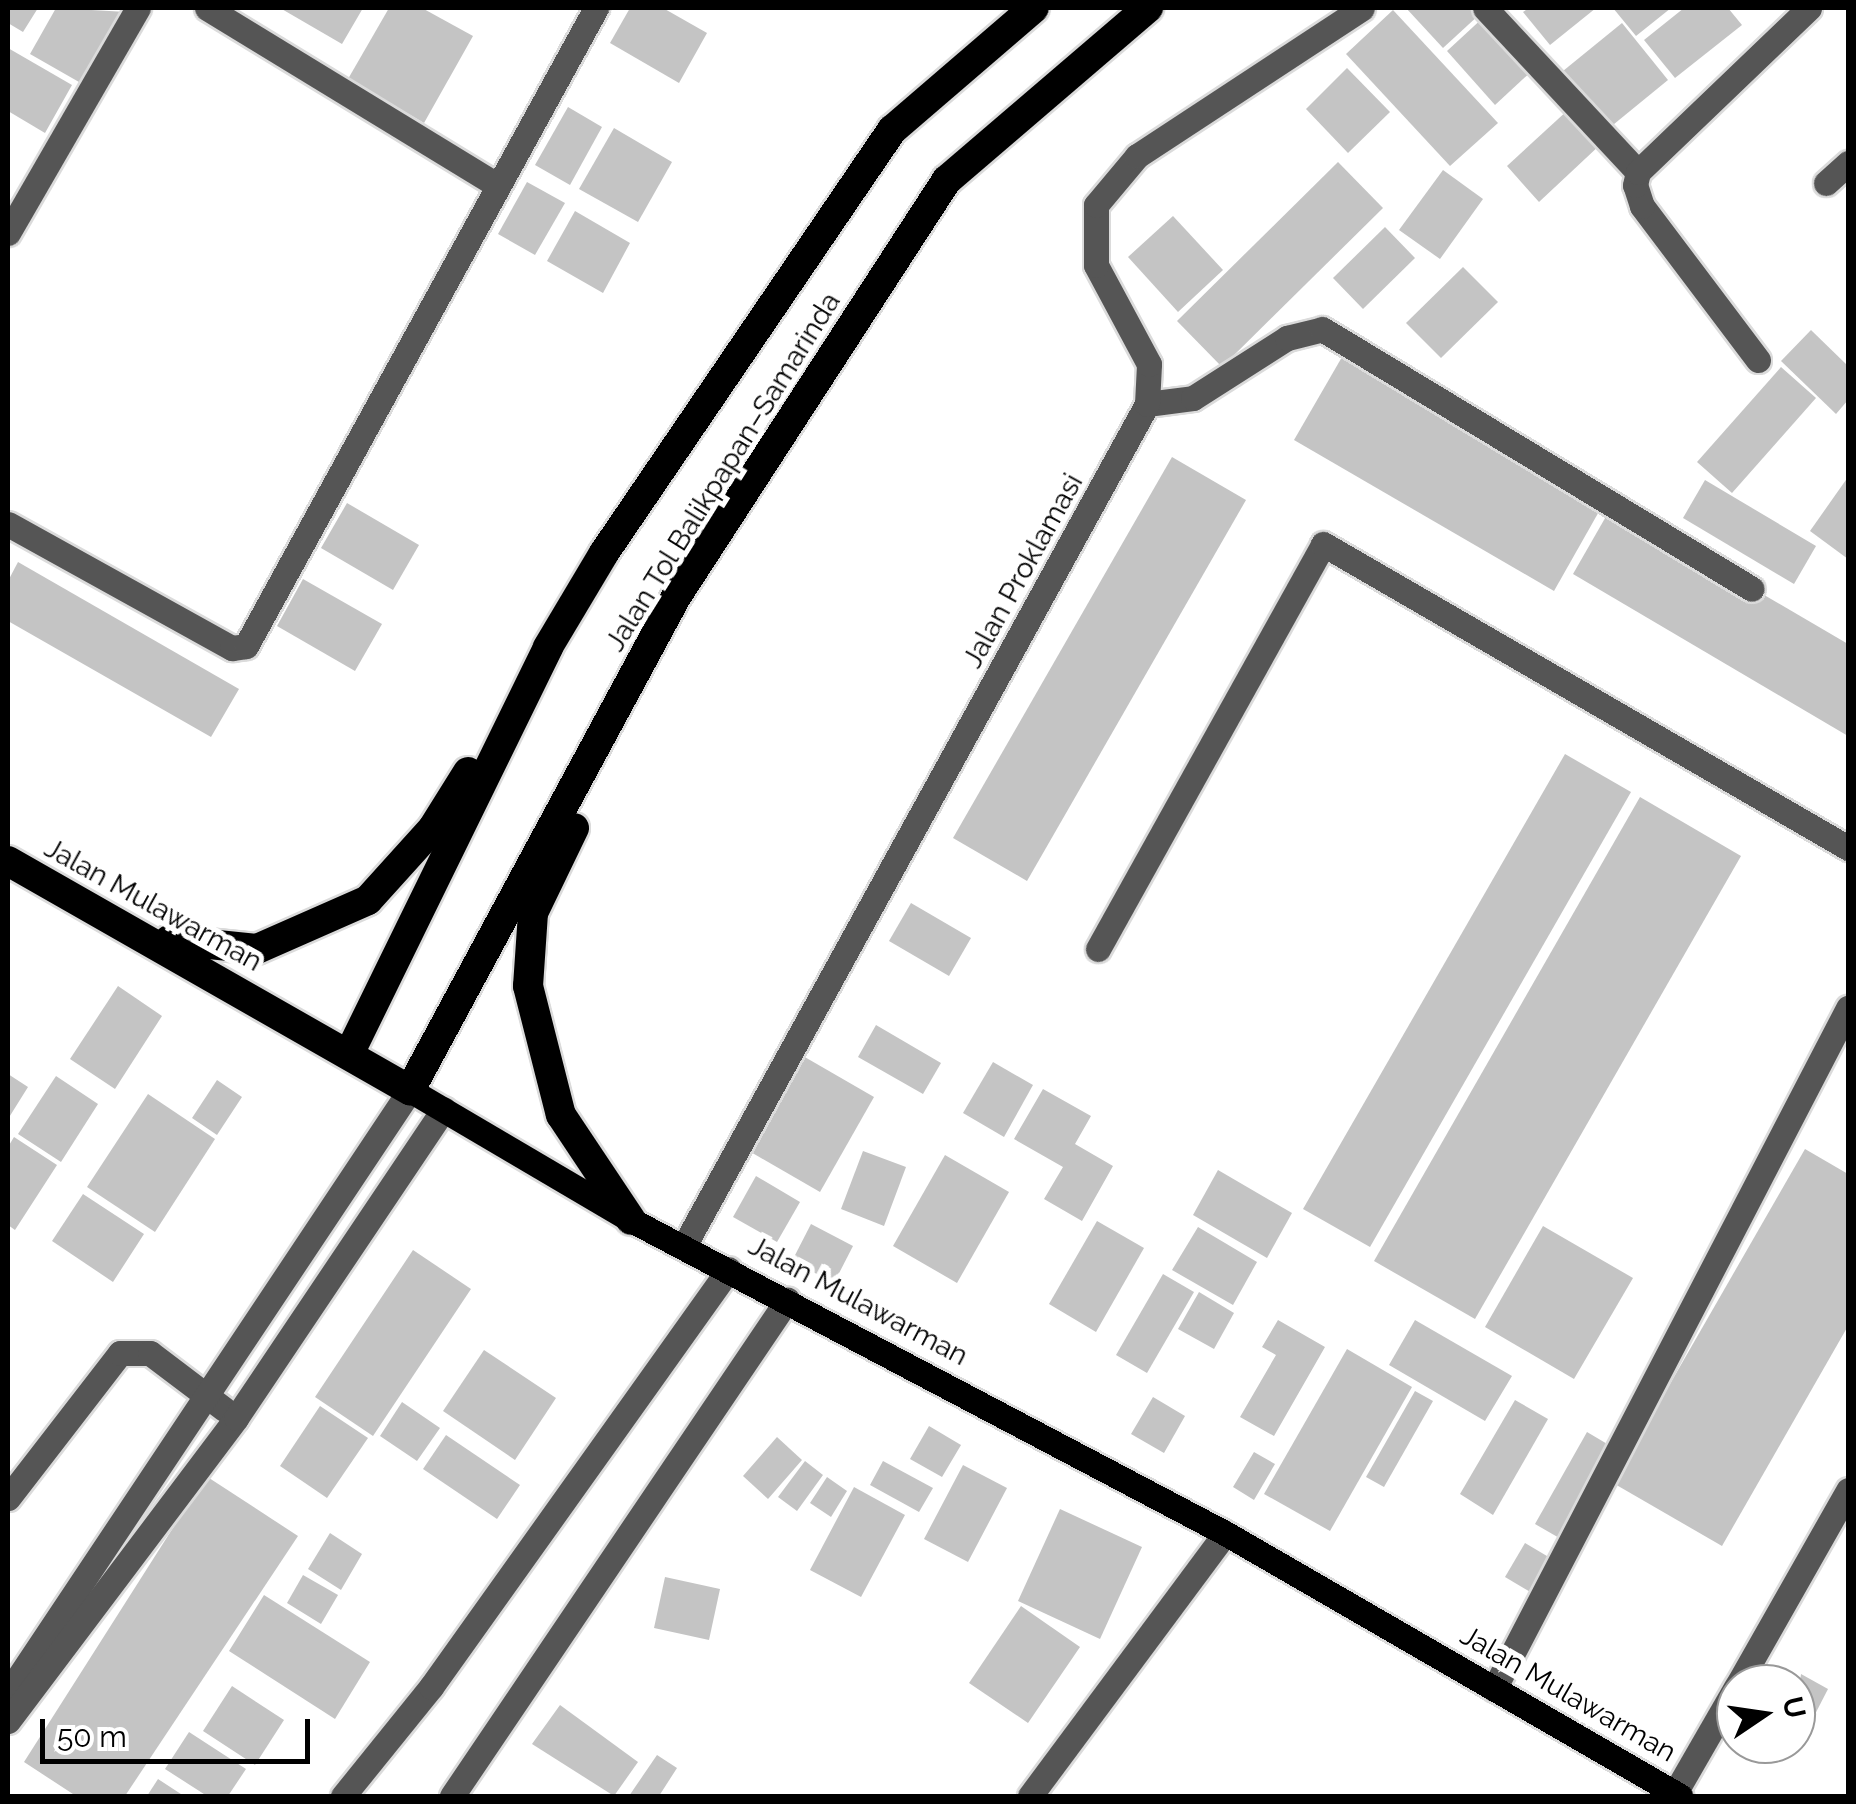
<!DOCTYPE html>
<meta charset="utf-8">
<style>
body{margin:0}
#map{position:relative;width:1856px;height:1804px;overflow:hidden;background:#fff;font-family:Raleway,sans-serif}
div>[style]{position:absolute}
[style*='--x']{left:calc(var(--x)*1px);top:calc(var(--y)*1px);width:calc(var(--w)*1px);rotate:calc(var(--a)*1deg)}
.building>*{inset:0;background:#c4c4c4}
.roads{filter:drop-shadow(2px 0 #dbdbdb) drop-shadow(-2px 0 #dbdbdb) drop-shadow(0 2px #dbdbdb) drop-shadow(0 -2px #dbdbdb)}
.minor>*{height:25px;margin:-12.5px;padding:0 12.5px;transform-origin:12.5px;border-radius:12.5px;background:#555}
.major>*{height:25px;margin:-12.5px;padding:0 12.5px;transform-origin:12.5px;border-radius:12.5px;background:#000}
.highway>*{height:30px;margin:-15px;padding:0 15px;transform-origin:15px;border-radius:15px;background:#000}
span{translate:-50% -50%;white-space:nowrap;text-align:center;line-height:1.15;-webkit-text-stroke:10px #fff;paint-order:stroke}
.street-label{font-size:28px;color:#000}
.frame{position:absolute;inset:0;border:10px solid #000;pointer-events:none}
.north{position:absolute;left:1716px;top:1664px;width:100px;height:100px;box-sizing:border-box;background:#fff;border:2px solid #999;border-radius:50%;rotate:77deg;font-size:28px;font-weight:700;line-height:40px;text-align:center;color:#000}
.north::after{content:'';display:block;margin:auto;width:35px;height:45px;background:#000;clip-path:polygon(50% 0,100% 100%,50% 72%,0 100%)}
.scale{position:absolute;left:40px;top:1719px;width:270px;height:45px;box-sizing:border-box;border:5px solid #000;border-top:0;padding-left:12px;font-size:30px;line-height:35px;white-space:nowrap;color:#000;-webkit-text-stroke:8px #fff;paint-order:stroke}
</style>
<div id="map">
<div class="building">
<i style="clip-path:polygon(8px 8px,38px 8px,23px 32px,8px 23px)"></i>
<i style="clip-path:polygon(56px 8px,127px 12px,86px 86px,30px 54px)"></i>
<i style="clip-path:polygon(280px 8px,363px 8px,342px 44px)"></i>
<i style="clip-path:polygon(389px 8px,422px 8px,473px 36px,424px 123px,348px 79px)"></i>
<i style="clip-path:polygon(630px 8px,663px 8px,707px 33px,679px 83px,610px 43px)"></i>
<i style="clip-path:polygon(1406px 8px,1474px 8px,1480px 14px,1443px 48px)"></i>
<i style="clip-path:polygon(1529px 8px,1596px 8px,1550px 45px,1523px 12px)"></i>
<i style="clip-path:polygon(1613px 8px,1671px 8px,1636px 36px)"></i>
<i style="clip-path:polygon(1684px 8px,1728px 8px,1742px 25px,1675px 78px,1644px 40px)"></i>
<i style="clip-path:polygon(1393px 10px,1498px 123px,1450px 166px,1346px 54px)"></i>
<i style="clip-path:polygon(1486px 15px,1535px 68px,1495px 105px,1447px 51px)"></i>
<i style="clip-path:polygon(1622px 23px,1668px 80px,1608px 129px,1563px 71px)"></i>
<i style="clip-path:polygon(8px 48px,72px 85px,45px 133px,8px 111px)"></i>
<i style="clip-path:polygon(1347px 68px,1390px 112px,1348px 153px,1306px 109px)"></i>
<i style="clip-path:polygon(568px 107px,602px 127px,570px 185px,535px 165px)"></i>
<i style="clip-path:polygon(1569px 109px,1601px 144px,1539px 202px,1507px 166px)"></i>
<i style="clip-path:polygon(614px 128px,672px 162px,638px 222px,579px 189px)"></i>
<i style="clip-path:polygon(1338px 162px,1383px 208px,1222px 367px,1177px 321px)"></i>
<i style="clip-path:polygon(1443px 170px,1483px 199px,1440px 259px,1399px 230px)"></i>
<i style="clip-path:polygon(527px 182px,565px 203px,535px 255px,498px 234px)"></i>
<i style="clip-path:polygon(575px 211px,630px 243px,603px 293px,547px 261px)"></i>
<i style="clip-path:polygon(1173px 216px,1223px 270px,1178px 312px,1128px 257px)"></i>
<i style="clip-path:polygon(1385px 227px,1415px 258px,1363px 309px,1333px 278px)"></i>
<i style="clip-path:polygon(1463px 267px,1498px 302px,1441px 358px,1406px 323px)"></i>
<i style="clip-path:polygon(1811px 330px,1848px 366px,1848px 400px,1836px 414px,1781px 361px)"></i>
<i style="clip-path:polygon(1342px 357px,1601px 508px,1554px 591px,1294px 440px)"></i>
<i style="clip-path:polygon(1781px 367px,1816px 398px,1732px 493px,1697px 462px)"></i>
<i style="clip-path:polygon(1172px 457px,1246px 500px,1027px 881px,953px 838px)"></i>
<i style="clip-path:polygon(1848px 477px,1848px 559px,1810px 531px)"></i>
<i style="clip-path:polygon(1705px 480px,1816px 546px,1794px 584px,1683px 518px)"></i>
<i style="clip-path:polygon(347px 503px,419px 545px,393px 590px,321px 548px)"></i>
<i style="clip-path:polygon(1612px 506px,1848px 644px,1848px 736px,1573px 574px)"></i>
<i style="clip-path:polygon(18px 562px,239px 689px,211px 737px,8px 621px,8px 581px)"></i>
<i style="clip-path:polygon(303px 579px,382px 624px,355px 671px,277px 626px)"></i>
<i style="clip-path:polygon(1565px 754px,1631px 792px,1370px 1247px,1303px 1209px)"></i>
<i style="clip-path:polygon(1640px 797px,1741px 856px,1475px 1319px,1374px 1261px)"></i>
<i style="clip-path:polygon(911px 903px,971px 938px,949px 976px,889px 941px)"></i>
<i style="clip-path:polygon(118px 986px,162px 1016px,115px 1089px,70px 1059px)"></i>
<i style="clip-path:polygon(876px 1025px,941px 1063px,923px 1094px,858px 1057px)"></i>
<i style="clip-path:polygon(803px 1056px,874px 1097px,820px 1192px,749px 1151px)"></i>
<i style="clip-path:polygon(993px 1062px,1033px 1085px,1004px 1137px,963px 1113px)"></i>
<i style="clip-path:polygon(8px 1074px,28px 1087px,8px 1119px)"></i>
<i style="clip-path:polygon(56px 1076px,98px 1104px,61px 1162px,18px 1134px)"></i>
<i style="clip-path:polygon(217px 1080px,242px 1097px,217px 1135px,192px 1118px)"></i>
<i style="clip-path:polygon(1043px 1089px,1091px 1116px,1075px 1144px,1113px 1166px,1082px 1221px,1044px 1199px,1063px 1167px,1014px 1139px)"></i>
<i style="clip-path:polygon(148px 1094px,215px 1139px,155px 1232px,87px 1187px)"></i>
<i style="clip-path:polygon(14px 1137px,57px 1165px,15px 1230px,8px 1225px,8px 1147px)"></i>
<i style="clip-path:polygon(1805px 1149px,1848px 1174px,1848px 1326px,1722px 1546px,1613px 1483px)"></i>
<i style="clip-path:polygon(863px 1151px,906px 1167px,884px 1226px,841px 1209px)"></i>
<i style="clip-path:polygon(945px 1155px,1009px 1192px,957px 1283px,893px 1246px)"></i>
<i style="clip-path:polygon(1218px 1170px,1292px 1213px,1267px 1258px,1193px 1215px)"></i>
<i style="clip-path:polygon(756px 1176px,800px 1202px,777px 1242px,733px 1217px)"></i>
<i style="clip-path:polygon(83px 1194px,144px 1234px,113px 1282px,52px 1241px)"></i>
<i style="clip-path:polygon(1097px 1221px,1144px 1248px,1096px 1332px,1049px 1304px)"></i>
<i style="clip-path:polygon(811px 1224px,853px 1246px,834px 1283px,792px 1261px)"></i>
<i style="clip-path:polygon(1543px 1226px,1633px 1278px,1574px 1379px,1485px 1327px)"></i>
<i style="clip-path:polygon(1198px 1227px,1257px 1262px,1233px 1305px,1172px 1270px)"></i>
<i style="clip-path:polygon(413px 1250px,471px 1289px,373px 1436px,315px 1397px)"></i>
<i style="clip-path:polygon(1163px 1274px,1194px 1292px,1147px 1373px,1116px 1355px)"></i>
<i style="clip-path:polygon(1199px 1292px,1234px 1313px,1214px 1349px,1178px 1329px)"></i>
<i style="clip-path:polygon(1278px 1320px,1325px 1347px,1274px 1436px,1240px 1417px,1276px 1355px,1262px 1347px)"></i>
<i style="clip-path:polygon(1415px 1320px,1512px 1376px,1485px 1421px,1389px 1365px)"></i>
<i style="clip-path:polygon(1347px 1349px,1412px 1387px,1330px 1531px,1264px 1494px)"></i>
<i style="clip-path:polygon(484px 1350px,556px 1398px,515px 1460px,443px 1411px)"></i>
<i style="clip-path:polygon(1415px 1391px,1433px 1401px,1384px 1487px,1366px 1477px)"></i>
<i style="clip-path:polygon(1153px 1397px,1185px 1416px,1164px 1453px,1131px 1434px)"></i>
<i style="clip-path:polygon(1515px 1400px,1548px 1419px,1493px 1515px,1460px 1494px)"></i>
<i style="clip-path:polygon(402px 1402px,440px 1428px,417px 1461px,380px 1436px)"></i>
<i style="clip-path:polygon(320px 1406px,368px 1438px,327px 1498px,280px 1466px)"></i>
<i style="clip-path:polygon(929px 1426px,961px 1445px,942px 1477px,910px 1459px)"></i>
<i style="clip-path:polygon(1587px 1432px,1614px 1448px,1561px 1539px,1535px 1524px)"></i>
<i style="clip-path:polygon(446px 1435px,520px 1485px,497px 1519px,423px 1469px)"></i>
<i style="clip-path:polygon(777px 1437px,802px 1460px,768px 1499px,743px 1476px)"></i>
<i style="clip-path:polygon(1254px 1452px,1275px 1464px,1254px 1500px,1233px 1487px)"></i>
<i style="clip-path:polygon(805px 1461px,823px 1475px,797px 1511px,778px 1497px)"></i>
<i style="clip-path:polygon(883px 1461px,933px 1488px,919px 1512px,870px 1485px)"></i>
<i style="clip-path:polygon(963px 1465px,1007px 1488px,968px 1562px,924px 1539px)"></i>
<i style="clip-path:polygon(206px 1476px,298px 1536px,125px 1796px,76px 1796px,24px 1762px)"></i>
<i style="clip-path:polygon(827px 1477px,847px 1491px,831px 1517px,810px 1503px)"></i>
<i style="clip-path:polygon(854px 1487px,905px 1515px,861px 1597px,810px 1570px)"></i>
<i style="clip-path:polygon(1060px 1509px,1142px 1547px,1100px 1639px,1018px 1601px)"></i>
<i style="clip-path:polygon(330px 1533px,362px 1554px,341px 1590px,308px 1569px)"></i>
<i style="clip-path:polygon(1525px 1543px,1552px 1559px,1532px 1593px,1505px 1577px)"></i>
<i style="clip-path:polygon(303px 1575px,338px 1595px,321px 1624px,287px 1603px)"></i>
<i style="clip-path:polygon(665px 1577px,720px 1589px,709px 1640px,654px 1628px)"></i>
<i style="clip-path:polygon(264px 1595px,370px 1662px,335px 1719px,229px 1651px)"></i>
<i style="clip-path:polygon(1021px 1606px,1080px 1647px,1028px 1723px,969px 1683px)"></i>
<i style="clip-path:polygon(1801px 1674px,1828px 1689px,1810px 1724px,1796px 1717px)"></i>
<i style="clip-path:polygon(232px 1686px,284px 1720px,255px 1765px,203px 1731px)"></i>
<i style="clip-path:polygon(560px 1705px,638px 1762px,614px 1796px,532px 1744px)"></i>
<i style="clip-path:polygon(189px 1732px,246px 1769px,228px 1796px,207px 1796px,165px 1769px)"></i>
<i style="clip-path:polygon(657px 1755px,677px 1768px,659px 1796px,629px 1796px)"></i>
<i style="clip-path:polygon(158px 1779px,184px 1796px,147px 1796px)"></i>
</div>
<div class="roads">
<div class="minor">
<i style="--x:207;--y:8;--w:336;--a:31.4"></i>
<i style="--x:1485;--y:8;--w:224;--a:47"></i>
<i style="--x:1826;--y:183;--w:30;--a:-42"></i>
<i style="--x:8;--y:233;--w:260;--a:-60"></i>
<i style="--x:1758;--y:360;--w:193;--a:-127"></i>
<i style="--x:1642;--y:206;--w:22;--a:-108"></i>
<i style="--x:1635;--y:185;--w:13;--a:-77"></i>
<i style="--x:1638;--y:172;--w:237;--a:-43.8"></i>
<i style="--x:1147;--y:404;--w:46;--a:-7.4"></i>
<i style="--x:1193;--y:398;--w:112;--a:-32.6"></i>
<i style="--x:1287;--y:338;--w:36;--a:-14"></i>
<i style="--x:1322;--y:329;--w:502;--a:31.16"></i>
<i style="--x:8;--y:524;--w:256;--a:29"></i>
<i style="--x:232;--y:648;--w:14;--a:-8"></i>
<i style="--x:246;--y:646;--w:728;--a:-61.25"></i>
<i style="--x:1098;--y:949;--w:463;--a:-60.9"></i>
<i style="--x:1323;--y:544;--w:607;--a:30.07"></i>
<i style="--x:684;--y:1246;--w:961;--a:-61.19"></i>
<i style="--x:1147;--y:404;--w:40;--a:-87.1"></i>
<i style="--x:1149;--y:364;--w:112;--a:-118.2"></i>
<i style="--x:1096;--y:265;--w:60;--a:-90"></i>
<i style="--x:1096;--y:205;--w:64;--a:-50.1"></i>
<i style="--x:1137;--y:156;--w:269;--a:-33.3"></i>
<i style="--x:8;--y:1498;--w:183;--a:-52.3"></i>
<i style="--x:120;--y:1353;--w:30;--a:0"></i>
<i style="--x:150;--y:1353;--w:93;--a:37.1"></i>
<i style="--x:1738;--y:1684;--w:223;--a:-60.4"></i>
<i style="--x:1494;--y:1689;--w:768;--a:-62.53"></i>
<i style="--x:8;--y:1693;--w:725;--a:-56.31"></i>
<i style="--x:8;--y:1721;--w:379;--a:-53"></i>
<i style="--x:236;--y:1418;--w:372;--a:-56.1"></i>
<i style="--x:1675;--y:1793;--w:122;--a:-60.1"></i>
<i style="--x:343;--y:1796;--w:140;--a:-51.1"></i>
<i style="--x:431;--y:1687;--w:513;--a:-54.51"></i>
<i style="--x:452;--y:1796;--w:599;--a:-55.96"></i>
<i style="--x:1030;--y:1796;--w:327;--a:-53.4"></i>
</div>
<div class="major">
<i style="--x:410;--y:1090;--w:256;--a:30.5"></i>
<i style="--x:631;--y:1220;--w:671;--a:27.79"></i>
<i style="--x:1225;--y:1533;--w:526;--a:30.03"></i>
</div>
<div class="highway">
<i style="--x:574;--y:828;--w:94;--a:115.8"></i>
<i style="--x:533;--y:913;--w:73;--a:93.9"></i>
<i style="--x:528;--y:986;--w:133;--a:75.7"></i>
<i style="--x:561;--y:1115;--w:126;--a:56.3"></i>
<i style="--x:8;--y:861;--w:463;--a:29.7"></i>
<i style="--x:410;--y:1090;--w:560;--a:-61.65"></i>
<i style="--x:676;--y:597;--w:497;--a:-57"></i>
<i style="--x:947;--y:180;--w:265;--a:-40.6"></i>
<i style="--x:169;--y:940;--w:88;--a:5.8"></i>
<i style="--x:257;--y:949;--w:121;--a:-23.8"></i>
<i style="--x:368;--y:900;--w:97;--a:-47.9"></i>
<i style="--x:433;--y:828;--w:66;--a:-58"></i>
<i style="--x:349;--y:1054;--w:453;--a:-63.9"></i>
<i style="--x:548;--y:647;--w:109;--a:-59.2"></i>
<i style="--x:604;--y:553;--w:512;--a:-55.75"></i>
<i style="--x:892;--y:130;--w:187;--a:-40.7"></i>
</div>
</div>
<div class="street-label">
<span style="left:723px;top:472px;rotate:-58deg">Jalan Tol Balikpapan–Samarinda</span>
<span style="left:1023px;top:571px;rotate:-61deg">Jalan Proklamasi</span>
<span style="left:153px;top:905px;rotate:29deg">Jalan Mulawarman</span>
<span style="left:858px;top:1301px;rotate:28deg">Jalan Mulawarman</span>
<span style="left:1568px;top:1694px;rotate:30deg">Jalan Mulawarman</span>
</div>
<div class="frame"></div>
<div class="north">U</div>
<div class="scale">50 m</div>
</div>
